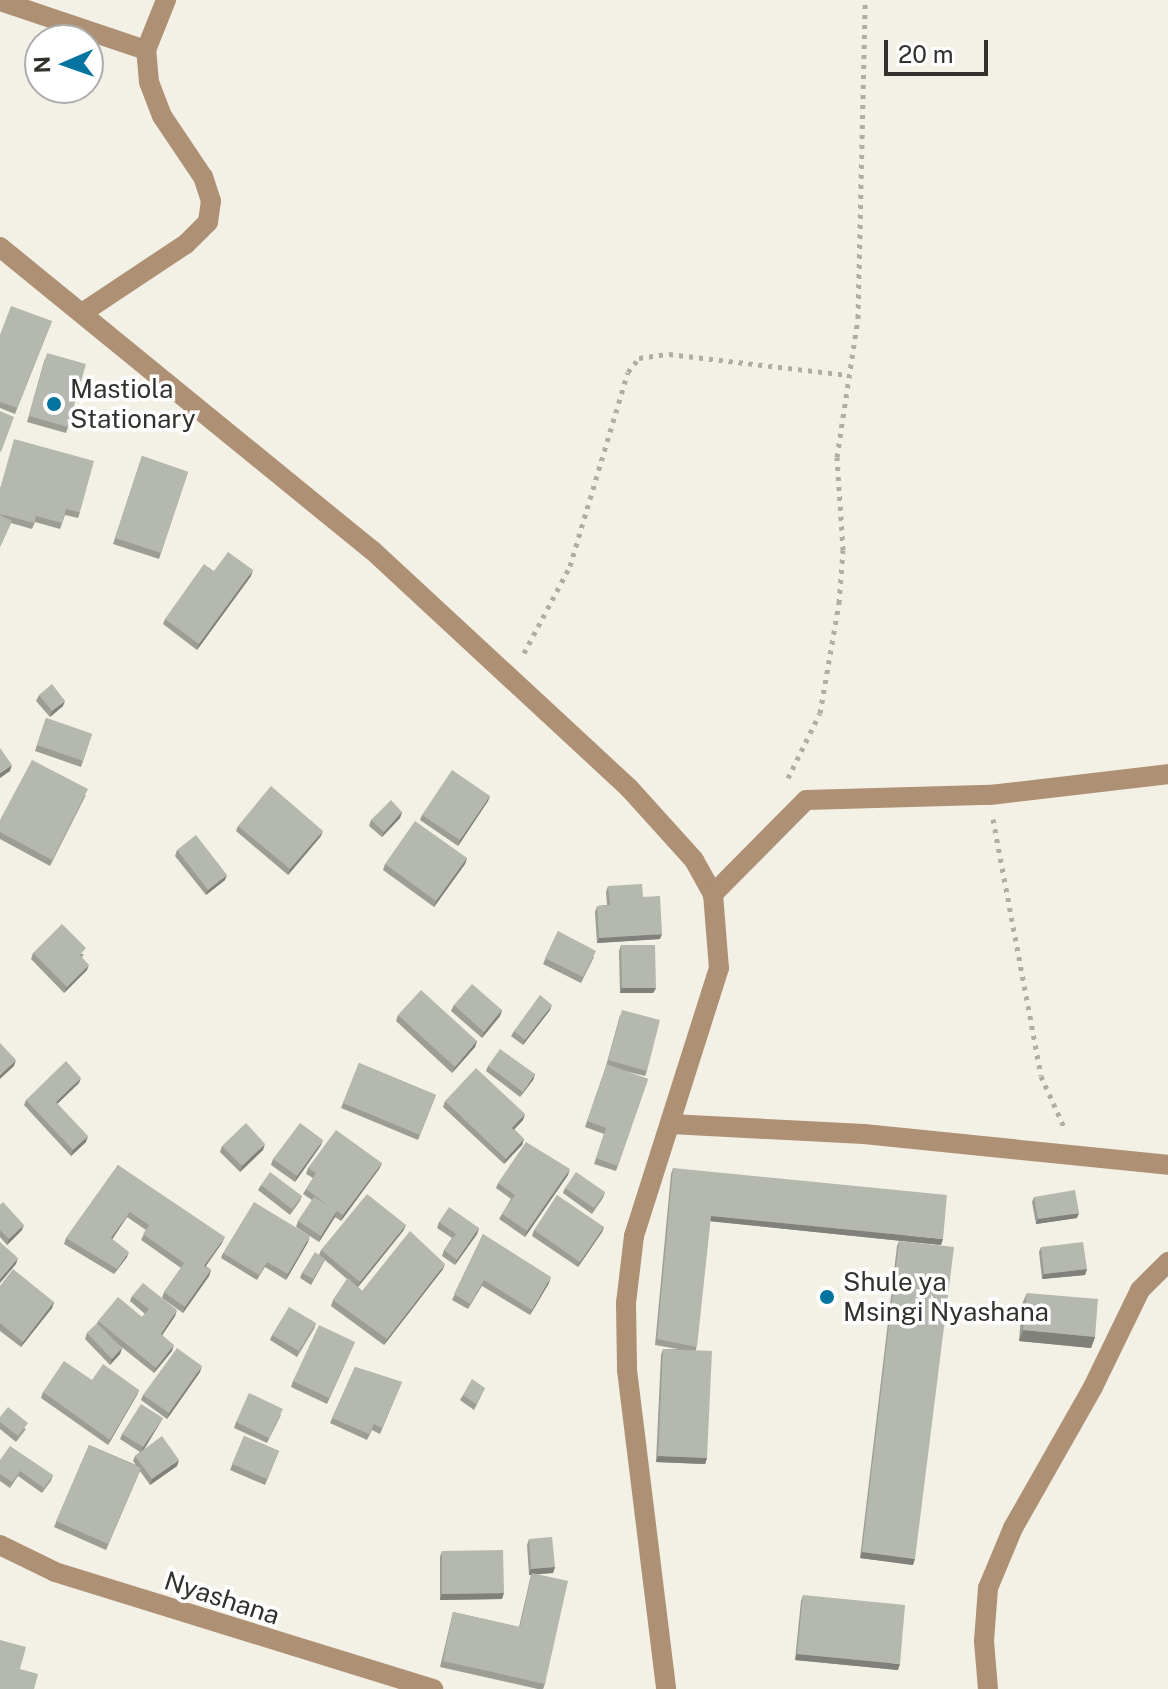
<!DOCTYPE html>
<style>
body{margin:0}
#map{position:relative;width:1168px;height:1689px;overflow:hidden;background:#f3f0e6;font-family:"Public Sans",sans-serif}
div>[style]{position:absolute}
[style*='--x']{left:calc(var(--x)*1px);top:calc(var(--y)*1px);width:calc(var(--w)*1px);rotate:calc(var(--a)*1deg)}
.path>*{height:5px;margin-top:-2.5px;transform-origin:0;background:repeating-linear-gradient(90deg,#afada5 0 4px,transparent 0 10px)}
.minor>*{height:20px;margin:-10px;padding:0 10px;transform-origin:10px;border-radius:10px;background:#ae9074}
.wall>*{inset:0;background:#9c9e96}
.shaded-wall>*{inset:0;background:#7f817a}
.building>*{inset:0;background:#b5b8ae}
.dots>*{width:22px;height:22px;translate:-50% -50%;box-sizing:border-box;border:4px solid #fff;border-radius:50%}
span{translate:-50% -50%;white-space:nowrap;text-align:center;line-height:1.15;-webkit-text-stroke:7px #fff;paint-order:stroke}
.poi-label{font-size:26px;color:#32312d}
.left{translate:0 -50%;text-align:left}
.street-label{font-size:26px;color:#32312d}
.north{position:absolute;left:24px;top:24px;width:80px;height:80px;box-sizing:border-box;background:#fff;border:2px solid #adadab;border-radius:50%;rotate:268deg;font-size:22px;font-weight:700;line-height:32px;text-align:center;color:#32312d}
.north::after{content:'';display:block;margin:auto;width:28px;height:36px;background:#03749f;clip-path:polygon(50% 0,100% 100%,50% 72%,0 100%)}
.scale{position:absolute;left:884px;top:40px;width:104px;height:36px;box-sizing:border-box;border:4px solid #32312d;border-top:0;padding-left:10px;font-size:24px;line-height:28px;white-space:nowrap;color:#32312d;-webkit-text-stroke:6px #fff;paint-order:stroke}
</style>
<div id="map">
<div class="path">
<i style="--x:524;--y:653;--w:98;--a:-62.1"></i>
<i style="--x:570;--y:566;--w:202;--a:-73.4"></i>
<i style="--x:628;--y:372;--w:18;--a:-52"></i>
<i style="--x:639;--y:358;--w:30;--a:-8"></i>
<i style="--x:669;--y:354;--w:179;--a:6.7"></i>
<i style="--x:788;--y:778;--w:72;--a:-63.8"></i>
<i style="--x:820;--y:713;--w:112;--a:-80.2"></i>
<i style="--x:839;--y:603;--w:53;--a:-85.7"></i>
<i style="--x:843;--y:550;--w:93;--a:-93.7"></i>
<i style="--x:837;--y:457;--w:141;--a:-81.4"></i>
<i style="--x:858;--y:318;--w:318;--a:-88.7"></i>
<i style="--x:993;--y:819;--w:261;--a:79.4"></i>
<i style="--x:1041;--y:1076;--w:56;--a:65.7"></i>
</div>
<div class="minor">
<i style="--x:0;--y:1;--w:154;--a:18.6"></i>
<i style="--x:0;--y:247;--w:480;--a:39.2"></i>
<i style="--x:372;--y:550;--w:350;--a:42.8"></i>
<i style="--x:629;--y:788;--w:97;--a:47.9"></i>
<i style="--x:694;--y:860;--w:39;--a:61"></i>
<i style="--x:713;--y:894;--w:74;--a:85.4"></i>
<i style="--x:719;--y:968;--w:281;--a:107.6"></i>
<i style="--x:634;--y:1236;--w:67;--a:96.8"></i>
<i style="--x:626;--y:1303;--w:67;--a:89.1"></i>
<i style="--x:627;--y:1370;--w:321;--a:83"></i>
<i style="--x:82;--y:313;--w:125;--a:-33.6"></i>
<i style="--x:186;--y:244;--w:31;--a:-45"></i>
<i style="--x:208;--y:222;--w:21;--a:-82"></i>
<i style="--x:211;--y:201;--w:25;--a:-108"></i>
<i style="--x:203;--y:177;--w:73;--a:-123.9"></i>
<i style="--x:162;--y:116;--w:36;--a:-111"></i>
<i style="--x:149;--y:82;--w:32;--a:-95"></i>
<i style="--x:146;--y:50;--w:54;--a:-68.2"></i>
<i style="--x:713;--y:894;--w:132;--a:-45.3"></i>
<i style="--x:806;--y:800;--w:184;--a:-1.6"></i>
<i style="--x:990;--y:795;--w:179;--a:-6.7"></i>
<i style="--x:671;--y:1124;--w:193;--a:3"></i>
<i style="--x:864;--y:1134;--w:306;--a:5.8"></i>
<i style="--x:0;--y:1545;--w:61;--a:26.1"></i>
<i style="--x:55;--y:1572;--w:396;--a:17.2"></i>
<i style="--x:988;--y:1689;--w:48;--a:-94.8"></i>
<i style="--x:984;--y:1641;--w:53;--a:-85.7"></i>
<i style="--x:988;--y:1588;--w:65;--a:-67.4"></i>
<i style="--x:1013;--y:1528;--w:162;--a:-60.4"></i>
<i style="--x:1093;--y:1387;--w:108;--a:-64.1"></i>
<i style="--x:1140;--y:1290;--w:40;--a:-45"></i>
</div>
<div class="wall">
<i style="clip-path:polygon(52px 321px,15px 414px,0 408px,0 335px)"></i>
<i style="clip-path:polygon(45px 358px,68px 427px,66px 433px,27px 422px)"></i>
<i style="clip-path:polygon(142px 456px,188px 472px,159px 559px,113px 544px)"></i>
<i style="clip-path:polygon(0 487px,80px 512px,78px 518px,65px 515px,60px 529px,35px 522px,32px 529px,11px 523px,0 547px)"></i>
<i style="clip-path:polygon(214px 571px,251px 576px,197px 650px,163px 624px,165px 619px)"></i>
<i style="clip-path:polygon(39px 695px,63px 706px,50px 717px,36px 701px)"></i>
<i style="clip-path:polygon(46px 718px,92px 734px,81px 767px,35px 751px)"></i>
<i style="clip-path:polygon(86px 795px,50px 866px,0 839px,0 820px)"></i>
<i style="clip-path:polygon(490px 796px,488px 801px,458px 846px,420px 820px,422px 815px)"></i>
<i style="clip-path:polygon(402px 812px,400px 818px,382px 837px,369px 826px,371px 820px)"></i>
<i style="clip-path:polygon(238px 826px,321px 836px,288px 875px,236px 831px)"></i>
<i style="clip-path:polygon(177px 850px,225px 880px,206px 895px,175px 856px)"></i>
<i style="clip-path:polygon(467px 858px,465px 864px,434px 907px,383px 870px,385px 864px)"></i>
<i style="clip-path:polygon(608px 886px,660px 939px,597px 943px,595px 912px,597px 906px,607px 905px,606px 892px)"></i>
<i style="clip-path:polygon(558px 931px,594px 957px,581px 983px,543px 964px)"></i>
<i style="clip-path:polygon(621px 945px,656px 988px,653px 993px,620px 993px,619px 951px)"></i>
<i style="clip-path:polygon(33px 953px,84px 954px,82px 957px,87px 970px,64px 993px,31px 959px)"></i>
<i style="clip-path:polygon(454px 1005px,502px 1010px,500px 1016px,482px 1038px,451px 1011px)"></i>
<i style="clip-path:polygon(550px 1010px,523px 1045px,511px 1036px,514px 1031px)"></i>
<i style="clip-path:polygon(398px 1015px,477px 1041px,475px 1047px,452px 1073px,396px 1021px)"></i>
<i style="clip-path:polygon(620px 1015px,647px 1071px,645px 1076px,621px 1070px,648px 1079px,616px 1171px,594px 1164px,604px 1134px,585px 1127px,606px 1066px)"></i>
<i style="clip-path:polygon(359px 1063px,436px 1095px,418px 1140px,341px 1108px)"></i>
<i style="clip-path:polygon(488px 1066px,535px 1074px,533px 1080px,520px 1097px,486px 1071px)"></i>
<i style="clip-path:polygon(79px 1083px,57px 1104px,86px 1142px,71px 1156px,24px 1105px,26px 1100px)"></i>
<i style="clip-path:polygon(445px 1101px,523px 1120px,514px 1129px,524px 1139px,522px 1145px,504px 1164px,443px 1107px)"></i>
<i style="clip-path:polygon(321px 1145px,295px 1182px,271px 1165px,273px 1159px)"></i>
<i style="clip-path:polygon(222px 1146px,263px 1150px,240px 1172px,220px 1152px)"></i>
<i style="clip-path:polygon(382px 1163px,379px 1169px,341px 1221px,335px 1217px,319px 1242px,296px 1227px,298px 1221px,312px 1200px,303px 1194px,306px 1189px,313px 1178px,306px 1174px,308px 1168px)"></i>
<i style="clip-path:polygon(118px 1165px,222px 1243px,206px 1266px,211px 1270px,209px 1276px,183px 1313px,162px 1298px,164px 1292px,181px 1268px,141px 1240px,146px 1230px,127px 1217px,112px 1239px,127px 1257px,114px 1274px,64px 1244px,66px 1238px)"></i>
<i style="clip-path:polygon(673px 1168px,941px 1245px,710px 1221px,696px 1350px,707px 1458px,705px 1464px,656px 1462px,661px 1355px,663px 1349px,678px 1349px,655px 1345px,671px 1174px)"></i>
<i style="clip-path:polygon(568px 1175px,525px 1237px,499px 1219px,511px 1199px,496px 1188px,498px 1183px)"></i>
<i style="clip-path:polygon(261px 1185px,302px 1196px,300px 1201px,290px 1215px,258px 1190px)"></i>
<i style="clip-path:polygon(565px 1188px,605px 1192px,603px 1198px,592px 1214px,563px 1193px)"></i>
<i style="clip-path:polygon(1034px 1197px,1077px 1218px,1036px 1224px,1032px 1202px)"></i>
<i style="clip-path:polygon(0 1205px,22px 1230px,7px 1245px,0 1237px)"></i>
<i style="clip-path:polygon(439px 1222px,479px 1228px,477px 1234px,455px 1265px,442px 1256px,444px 1250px,452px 1238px,437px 1228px)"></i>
<i style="clip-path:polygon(406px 1225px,403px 1231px,358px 1287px,362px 1291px,443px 1269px,384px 1345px,331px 1306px,333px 1300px,347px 1279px,325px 1260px,311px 1285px,300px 1278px,302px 1273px,319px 1255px,321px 1250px)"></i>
<i style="clip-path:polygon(604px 1227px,602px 1232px,578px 1267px,532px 1236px,534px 1230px)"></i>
<i style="clip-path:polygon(483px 1234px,549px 1283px,530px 1315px,482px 1286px,468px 1309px,452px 1300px)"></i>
<i style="clip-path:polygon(899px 1241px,913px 1565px,860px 1558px,897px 1246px)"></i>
<i style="clip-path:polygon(308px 1242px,286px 1280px,265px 1267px,257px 1280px,221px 1258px,223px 1253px)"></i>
<i style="clip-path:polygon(1041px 1247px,1087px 1269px,1085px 1275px,1042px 1279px,1039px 1252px)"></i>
<i style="clip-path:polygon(0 1286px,54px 1302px,52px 1308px,21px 1347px,0 1331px)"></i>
<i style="clip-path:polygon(1027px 1293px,1095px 1337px,1091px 1348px,1019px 1341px,1022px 1304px)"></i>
<i style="clip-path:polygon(132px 1296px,175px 1316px,162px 1335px,172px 1351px,154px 1373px,119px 1345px,122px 1348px,120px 1354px,110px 1365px,85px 1339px,87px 1333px,97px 1324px,98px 1321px,142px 1317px,145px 1314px,130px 1301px)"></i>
<i style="clip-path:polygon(316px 1323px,314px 1329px,297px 1357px,270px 1340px,272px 1335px)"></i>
<i style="clip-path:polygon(355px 1342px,327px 1404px,291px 1387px,293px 1381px)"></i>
<i style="clip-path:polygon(355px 1367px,402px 1382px,380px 1434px,372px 1430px,367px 1440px,330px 1423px)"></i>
<i style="clip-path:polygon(200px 1372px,167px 1419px,141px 1400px,143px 1395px)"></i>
<i style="clip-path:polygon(92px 1380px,139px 1390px,108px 1445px,41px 1398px,43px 1392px)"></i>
<i style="clip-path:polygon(485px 1388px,474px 1410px,460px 1400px,463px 1395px)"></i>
<i style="clip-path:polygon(281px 1415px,267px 1443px,234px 1428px,236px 1422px)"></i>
<i style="clip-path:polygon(0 1417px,26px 1429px,16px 1442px,0 1429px)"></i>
<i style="clip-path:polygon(163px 1418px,160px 1423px,144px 1450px,177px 1466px,150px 1485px,140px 1471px,106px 1550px,54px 1527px,89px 1445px,136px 1465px,133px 1461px,135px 1456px,140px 1452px,120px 1439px,122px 1434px)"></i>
<i style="clip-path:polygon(244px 1436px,279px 1451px,265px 1485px,230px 1470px)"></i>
<i style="clip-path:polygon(0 1460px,53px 1475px,51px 1481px,42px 1493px,18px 1476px,10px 1488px,0 1481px)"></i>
<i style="clip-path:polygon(529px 1539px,555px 1567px,553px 1573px,537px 1574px,545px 1684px,543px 1689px,538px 1689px,440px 1667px,453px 1612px,519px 1627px,531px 1575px,529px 1575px,527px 1545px)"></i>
<i style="clip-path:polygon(442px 1551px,502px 1599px,440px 1600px,440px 1557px)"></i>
<i style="clip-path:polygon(803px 1595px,898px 1670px,795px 1660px,801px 1601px)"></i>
</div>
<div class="shaded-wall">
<i style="clip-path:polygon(253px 570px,251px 576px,197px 650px,199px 644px)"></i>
<i style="clip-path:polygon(65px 701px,63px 706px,50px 717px,52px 711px)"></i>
<i style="clip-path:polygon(12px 765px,10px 771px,0 778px,0 773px)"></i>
<i style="clip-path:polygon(490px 796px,488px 801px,458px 846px,460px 840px)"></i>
<i style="clip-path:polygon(402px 812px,400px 818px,382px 837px,384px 832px)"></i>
<i style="clip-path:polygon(323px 831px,321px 836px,288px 875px,290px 869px)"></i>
<i style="clip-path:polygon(467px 858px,465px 864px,434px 907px,436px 901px)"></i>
<i style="clip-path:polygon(227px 875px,225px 880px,206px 895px,208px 890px)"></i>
<i style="clip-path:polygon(662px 934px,660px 939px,597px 943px,599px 938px)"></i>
<i style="clip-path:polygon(89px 965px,87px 970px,64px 993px,67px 987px)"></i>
<i style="clip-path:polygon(622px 988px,656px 988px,653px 993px,620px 993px)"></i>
<i style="clip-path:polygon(552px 1005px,550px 1010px,523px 1045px,525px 1040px)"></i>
<i style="clip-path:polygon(502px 1010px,500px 1016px,482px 1038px,484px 1032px)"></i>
<i style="clip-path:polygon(477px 1041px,475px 1047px,452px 1073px,455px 1067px)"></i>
<i style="clip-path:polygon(16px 1060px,14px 1066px,0 1079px,0 1075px)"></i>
<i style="clip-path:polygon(535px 1074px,533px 1080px,520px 1097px,523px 1092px)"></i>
<i style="clip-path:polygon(81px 1078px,79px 1083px,54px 1107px,56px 1102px)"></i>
<i style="clip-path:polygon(525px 1114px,523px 1120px,510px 1134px,512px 1128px)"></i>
<i style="clip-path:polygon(88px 1136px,86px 1142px,71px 1156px,73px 1150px)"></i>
<i style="clip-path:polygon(524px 1139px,522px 1145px,504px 1164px,506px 1159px)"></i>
<i style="clip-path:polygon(323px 1140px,321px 1145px,295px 1182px,297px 1176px)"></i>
<i style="clip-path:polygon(265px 1144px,263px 1150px,240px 1172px,242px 1166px)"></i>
<i style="clip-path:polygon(382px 1163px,379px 1169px,341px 1221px,343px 1215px)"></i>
<i style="clip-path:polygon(570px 1169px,568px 1175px,525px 1237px,527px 1231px)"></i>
<i style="clip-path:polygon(337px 1211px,335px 1217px,319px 1242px,321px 1236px)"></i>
<i style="clip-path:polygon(130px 1212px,127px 1217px,109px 1244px,111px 1238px)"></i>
<i style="clip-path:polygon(1079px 1213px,1077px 1218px,1036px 1224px,1038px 1219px)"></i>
<i style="clip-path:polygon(711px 1216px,943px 1239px,941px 1245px,708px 1221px)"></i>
<i style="clip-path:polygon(24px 1225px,22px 1230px,7px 1245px,9px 1239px)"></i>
<i style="clip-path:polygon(406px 1225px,403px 1231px,358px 1287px,360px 1282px)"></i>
<i style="clip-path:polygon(604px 1227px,602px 1232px,578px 1267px,580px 1262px)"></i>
<i style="clip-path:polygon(479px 1228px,477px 1234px,455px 1265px,457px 1260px)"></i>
<i style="clip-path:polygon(310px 1236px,308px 1242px,286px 1280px,288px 1274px)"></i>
<i style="clip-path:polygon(225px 1237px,222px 1243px,202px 1271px,204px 1266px)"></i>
<i style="clip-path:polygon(129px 1252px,127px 1257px,114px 1274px,117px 1269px)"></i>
<i style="clip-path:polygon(18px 1258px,16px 1264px,0 1283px,0 1279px)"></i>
<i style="clip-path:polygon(445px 1264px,443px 1269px,384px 1345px,387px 1339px)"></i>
<i style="clip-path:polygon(1087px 1269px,1085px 1275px,1042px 1279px,1044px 1274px)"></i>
<i style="clip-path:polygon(211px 1270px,209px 1276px,183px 1313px,185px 1307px)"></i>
<i style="clip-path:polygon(551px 1277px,549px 1283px,530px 1315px,532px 1310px)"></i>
<i style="clip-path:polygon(54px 1302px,52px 1308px,21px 1347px,23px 1342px)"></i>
<i style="clip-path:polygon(177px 1310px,175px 1316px,159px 1340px,161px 1334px)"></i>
<i style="clip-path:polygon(1023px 1330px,1095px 1337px,1091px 1348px,1019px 1341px)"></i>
<i style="clip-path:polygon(174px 1345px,172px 1351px,154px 1373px,156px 1368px)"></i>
<i style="clip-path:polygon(122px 1348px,120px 1354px,110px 1365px,112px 1359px)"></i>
<i style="clip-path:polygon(202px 1366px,200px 1372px,167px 1419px,169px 1413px)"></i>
<i style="clip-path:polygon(139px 1390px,137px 1395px,108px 1445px,110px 1440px)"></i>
<i style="clip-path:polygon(163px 1418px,160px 1423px,141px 1453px,143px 1447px)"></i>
<i style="clip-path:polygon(658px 1456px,707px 1458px,705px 1464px,656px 1462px)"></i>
<i style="clip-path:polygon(179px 1460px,177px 1466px,150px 1485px,152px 1479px)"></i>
<i style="clip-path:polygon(862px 1552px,915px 1559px,913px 1565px,860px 1558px)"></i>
<i style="clip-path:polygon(555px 1567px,553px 1573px,529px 1575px,531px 1569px)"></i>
<i style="clip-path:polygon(504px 1593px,502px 1599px,440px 1600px,442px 1594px)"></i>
<i style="clip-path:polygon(797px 1654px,900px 1664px,898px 1670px,795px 1660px)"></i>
</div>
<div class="building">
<i style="clip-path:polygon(11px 306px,52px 321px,17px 408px,0 402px,0 335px)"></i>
<i style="clip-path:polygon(47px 353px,86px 364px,68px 427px,29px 416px)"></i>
<i style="clip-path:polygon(0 411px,14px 417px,1px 452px,0 451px)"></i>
<i style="clip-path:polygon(14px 439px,94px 461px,80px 512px,66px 509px,62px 523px,36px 516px,34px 523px,0 514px,0 489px)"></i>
<i style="clip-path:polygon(142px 456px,188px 472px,161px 553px,115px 538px)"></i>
<i style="clip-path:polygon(0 515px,12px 521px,0 546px)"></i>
<i style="clip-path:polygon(228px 552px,253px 570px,199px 644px,165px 619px,204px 564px,214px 571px)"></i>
<i style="clip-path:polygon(52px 684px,65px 701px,52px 711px,39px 695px)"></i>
<i style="clip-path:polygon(46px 718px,92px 734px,83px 761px,37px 745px)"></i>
<i style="clip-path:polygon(0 748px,12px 765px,0 773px)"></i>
<i style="clip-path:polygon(32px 760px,88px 789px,52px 860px,0 832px,0 820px)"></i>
<i style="clip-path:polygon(452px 770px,490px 796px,460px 840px,422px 815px)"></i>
<i style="clip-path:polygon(271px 786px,323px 831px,290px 869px,238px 826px)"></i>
<i style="clip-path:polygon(391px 800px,402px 812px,384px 832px,371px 820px)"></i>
<i style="clip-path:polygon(415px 821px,467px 858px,436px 901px,385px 864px)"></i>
<i style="clip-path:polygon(196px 835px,227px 875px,208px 890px,177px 850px)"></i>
<i style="clip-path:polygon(642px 884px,643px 897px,660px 896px,662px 934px,599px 938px,597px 906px,610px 905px,608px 886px)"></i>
<i style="clip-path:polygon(62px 924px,86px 948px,80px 955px,89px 965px,67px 987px,33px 953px)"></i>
<i style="clip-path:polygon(558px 931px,596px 951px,583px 977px,545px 958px)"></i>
<i style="clip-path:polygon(621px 945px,655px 945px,656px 988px,622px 988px)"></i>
<i style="clip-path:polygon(472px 984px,502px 1010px,484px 1032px,454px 1005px)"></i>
<i style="clip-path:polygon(421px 990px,477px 1041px,455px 1067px,398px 1015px)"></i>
<i style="clip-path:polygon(540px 995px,552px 1005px,525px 1040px,514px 1031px)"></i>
<i style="clip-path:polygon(622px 1010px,660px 1020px,647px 1071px,608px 1060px)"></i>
<i style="clip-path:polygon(0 1043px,16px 1060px,0 1075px)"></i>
<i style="clip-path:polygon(500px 1049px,535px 1074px,523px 1092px,488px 1066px)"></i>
<i style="clip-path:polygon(66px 1061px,81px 1078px,56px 1102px,88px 1136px,73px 1150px,26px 1100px)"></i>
<i style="clip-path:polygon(359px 1063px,436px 1095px,420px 1135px,343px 1103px)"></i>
<i style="clip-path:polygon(607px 1064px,648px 1079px,618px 1166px,596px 1158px,606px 1128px,587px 1121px)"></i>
<i style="clip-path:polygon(476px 1068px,525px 1114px,512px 1128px,524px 1139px,506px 1159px,445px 1101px)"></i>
<i style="clip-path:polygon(246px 1123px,265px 1144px,242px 1166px,222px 1146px)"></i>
<i style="clip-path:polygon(300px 1123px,323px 1140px,297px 1176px,273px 1159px)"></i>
<i style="clip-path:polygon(336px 1130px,382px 1163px,343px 1215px,337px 1211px,321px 1236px,298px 1221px,314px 1197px,329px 1206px,306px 1189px,316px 1173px,308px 1168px)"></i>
<i style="clip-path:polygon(526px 1142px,570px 1169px,527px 1231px,502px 1214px,515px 1195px,498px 1183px)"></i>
<i style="clip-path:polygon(118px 1165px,225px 1237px,204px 1266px,211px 1270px,185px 1307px,164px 1292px,184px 1263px,143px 1234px,149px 1225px,130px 1212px,111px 1238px,129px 1252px,117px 1269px,66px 1238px)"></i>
<i style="clip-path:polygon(673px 1168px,947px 1195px,943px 1239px,711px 1216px,697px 1347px,657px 1339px)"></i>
<i style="clip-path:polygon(270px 1172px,302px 1196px,292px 1209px,261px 1185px)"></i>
<i style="clip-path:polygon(576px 1172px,605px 1192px,594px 1208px,565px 1188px)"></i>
<i style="clip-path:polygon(1075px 1190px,1079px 1213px,1038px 1219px,1034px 1197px)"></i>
<i style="clip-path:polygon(367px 1194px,406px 1225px,360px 1282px,321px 1250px)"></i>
<i style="clip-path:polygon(557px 1195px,604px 1227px,580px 1262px,534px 1230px)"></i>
<i style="clip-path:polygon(3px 1202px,24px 1225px,9px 1239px,0 1230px,0 1205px)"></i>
<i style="clip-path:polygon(254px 1202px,310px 1236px,288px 1274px,267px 1262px,259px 1275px,223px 1253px)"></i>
<i style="clip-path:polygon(449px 1207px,479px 1228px,457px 1260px,444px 1250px,456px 1234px,439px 1222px)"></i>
<i style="clip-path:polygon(410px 1231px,445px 1264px,387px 1339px,333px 1300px,348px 1278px,362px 1291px)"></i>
<i style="clip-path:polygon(483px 1234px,551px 1277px,532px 1310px,484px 1280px,470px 1304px,454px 1294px)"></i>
<i style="clip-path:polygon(899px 1241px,954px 1247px,915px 1559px,862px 1552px)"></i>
<i style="clip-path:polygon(0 1242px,18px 1258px,0 1279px)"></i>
<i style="clip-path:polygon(1083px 1242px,1087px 1269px,1044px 1274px,1041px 1247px)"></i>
<i style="clip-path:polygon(315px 1252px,325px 1259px,313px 1279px,302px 1273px)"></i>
<i style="clip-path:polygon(13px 1269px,54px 1302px,23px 1342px,0 1323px,0 1286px)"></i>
<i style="clip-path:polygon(143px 1283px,177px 1310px,161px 1334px,174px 1345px,156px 1368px,98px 1321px,118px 1297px,142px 1317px,149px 1309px,132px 1296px)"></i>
<i style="clip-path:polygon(1027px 1293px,1098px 1299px,1095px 1337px,1023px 1330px)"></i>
<i style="clip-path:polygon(289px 1307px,316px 1323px,299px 1351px,272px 1335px)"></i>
<i style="clip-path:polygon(97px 1323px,122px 1348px,112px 1359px,87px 1333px)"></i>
<i style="clip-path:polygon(319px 1325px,355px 1342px,329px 1398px,293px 1381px)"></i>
<i style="clip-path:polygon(177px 1348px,202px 1366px,169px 1413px,143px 1395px)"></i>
<i style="clip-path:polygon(663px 1349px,712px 1351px,707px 1458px,658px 1456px)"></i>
<i style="clip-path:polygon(64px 1361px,92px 1380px,103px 1364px,139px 1390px,110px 1440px,43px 1392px)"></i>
<i style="clip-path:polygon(355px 1367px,402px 1382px,382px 1428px,374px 1424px,369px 1434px,332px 1418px)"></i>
<i style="clip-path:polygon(472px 1379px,485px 1388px,476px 1404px,463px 1395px)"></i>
<i style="clip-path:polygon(249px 1393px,283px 1409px,269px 1438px,236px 1422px)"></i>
<i style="clip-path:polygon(141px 1404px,163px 1418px,143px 1447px,122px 1434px)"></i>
<i style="clip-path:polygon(8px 1407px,28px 1423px,18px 1436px,0 1422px,0 1417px)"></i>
<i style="clip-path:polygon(162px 1436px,179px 1460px,152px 1479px,135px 1456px)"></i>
<i style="clip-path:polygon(244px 1436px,279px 1451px,267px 1479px,232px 1464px)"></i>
<i style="clip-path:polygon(89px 1445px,141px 1468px,108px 1544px,56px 1521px)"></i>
<i style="clip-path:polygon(10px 1446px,53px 1475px,44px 1488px,20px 1471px,12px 1482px,0 1474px,0 1460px)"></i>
<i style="clip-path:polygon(552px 1537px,555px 1567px,531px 1569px,529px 1539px)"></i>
<i style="clip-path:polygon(503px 1550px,504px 1593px,442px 1594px,442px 1551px)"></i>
<i style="clip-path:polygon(532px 1573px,568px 1581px,545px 1684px,443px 1661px,453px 1612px,520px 1627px)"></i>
<i style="clip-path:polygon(803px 1595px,905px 1605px,900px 1664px,797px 1654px)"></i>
<i style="clip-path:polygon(0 1640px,26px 1647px,20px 1669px,38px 1674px,34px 1689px,0 1689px)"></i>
</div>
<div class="dots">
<i style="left:54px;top:404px;background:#03749f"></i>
<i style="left:827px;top:1297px;background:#03749f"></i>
</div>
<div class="poi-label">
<span class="left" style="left:70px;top:404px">Mastiola<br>Stationary</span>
<span class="left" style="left:843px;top:1297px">Shule ya<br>Msingi Nyashana</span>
</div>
<div class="street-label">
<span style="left:222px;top:1598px;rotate:18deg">Nyashana</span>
</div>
<div class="north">N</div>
<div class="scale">20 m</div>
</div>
